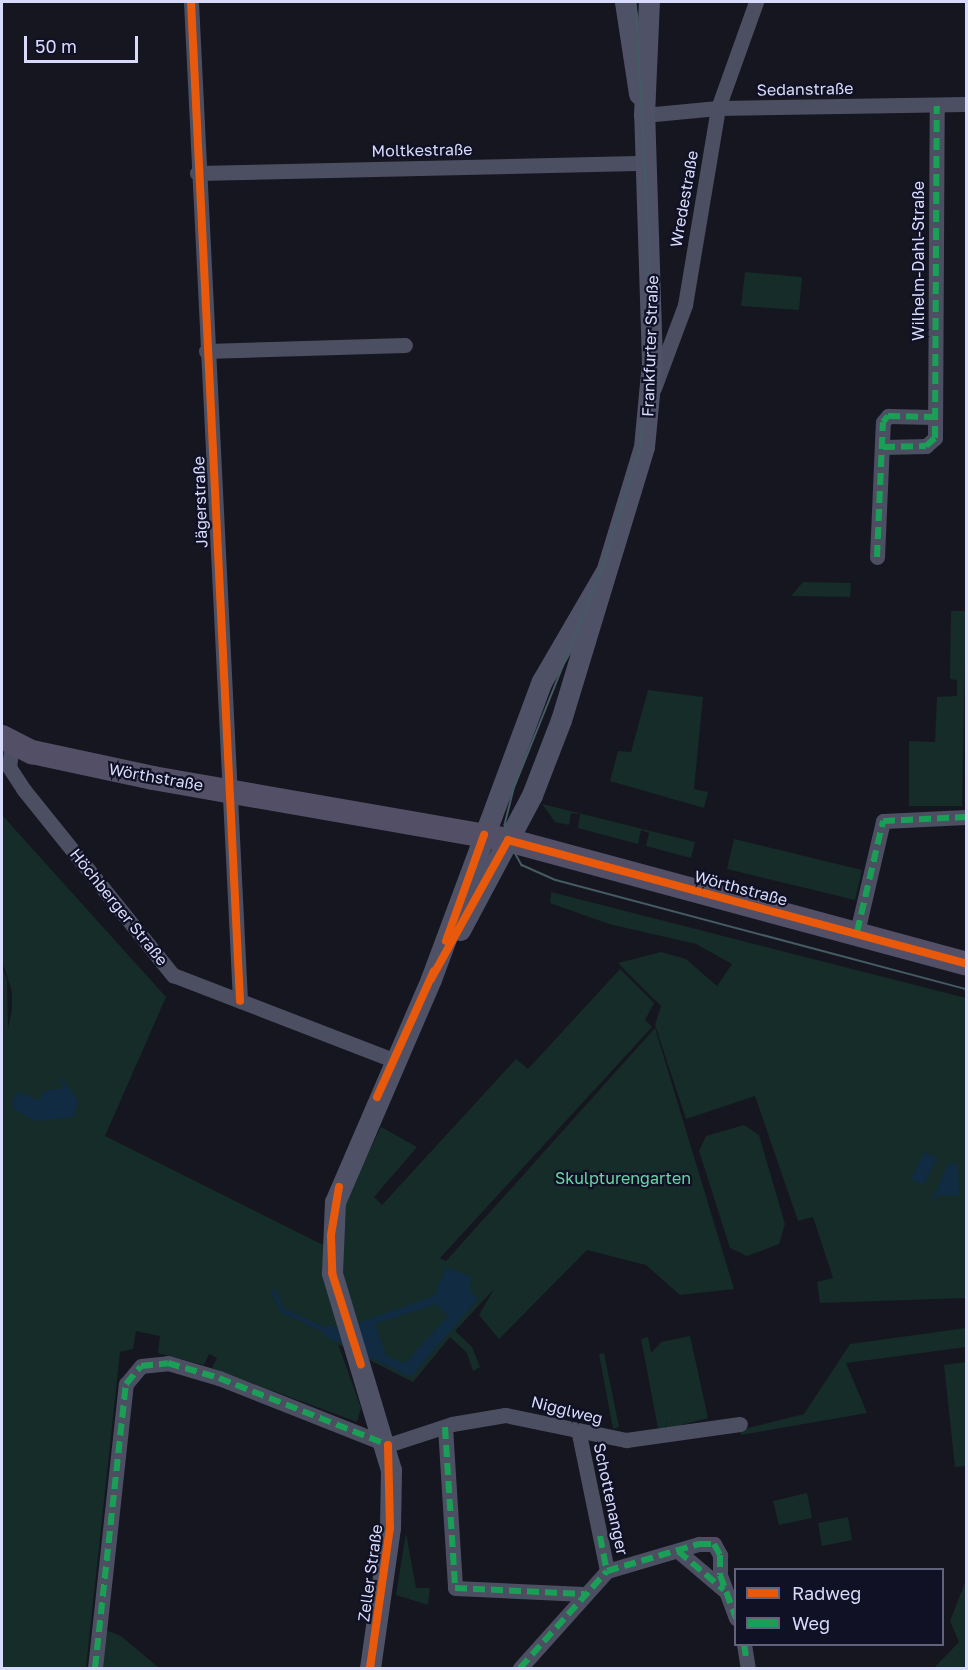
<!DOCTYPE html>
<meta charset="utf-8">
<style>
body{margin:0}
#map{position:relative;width:968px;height:1670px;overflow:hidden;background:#161620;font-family:"Golos Text",sans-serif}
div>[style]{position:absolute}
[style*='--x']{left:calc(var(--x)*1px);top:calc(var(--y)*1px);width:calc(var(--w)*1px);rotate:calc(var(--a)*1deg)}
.green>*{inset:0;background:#152c28}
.water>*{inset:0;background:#112b42}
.stream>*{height:4.5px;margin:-2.25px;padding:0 2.25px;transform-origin:2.25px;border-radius:2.25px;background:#112b42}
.street>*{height:15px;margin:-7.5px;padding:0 7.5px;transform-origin:7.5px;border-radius:7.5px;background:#4c4f61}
.secondary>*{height:21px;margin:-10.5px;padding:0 10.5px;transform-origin:10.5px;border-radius:10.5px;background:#4f5266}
.primary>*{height:24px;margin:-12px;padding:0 12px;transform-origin:12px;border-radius:12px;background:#524f66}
.tram>*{height:1.5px;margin:-0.75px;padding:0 0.75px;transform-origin:0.75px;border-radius:0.75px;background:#445b64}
.quiet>*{height:6px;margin-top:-3px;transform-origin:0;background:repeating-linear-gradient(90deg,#1a9f57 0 12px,transparent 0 18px)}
.cycleway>*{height:8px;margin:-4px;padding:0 4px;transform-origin:4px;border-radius:4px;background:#e8590c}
span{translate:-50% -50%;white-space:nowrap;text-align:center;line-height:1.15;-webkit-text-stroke:4.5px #111125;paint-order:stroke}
.street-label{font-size:16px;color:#d9dbfc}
.park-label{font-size:16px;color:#6ad7a7}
.frame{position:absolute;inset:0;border:3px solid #d9dbfc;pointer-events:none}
.legend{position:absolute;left:734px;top:1568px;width:210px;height:78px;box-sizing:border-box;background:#111125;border:2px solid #61627b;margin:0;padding:8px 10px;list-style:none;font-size:18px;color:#d9dbfc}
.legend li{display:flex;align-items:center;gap:12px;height:30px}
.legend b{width:30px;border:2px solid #61627b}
.scale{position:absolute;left:24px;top:36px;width:114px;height:27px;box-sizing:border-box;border:3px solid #d9dbfc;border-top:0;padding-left:8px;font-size:18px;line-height:21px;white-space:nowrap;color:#d9dbfc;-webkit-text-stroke:4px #111125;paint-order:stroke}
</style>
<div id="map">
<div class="green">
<i style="clip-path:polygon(745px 272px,802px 277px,799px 310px,741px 306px)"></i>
<i style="clip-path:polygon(803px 582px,851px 583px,850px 597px,791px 596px)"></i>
<i style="clip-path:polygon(951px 611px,966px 611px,962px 806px,909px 806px,909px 741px,935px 742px,937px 697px,957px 696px,957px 680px,950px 679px)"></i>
<i style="clip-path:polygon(648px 690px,703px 697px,694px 789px,708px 792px,704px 808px,610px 781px,618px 751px,631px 752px)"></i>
<i style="clip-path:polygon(542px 804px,695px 842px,691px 858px,646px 846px,649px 833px,641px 830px,638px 844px,578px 828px,580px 814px,571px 813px,569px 825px,555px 822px)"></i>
<i style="clip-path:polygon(2px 815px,166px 997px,105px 1136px,323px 1245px,381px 1127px,417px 1147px,374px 1197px,382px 1205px,516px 1059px,528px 1069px,620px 969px,654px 1003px,645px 1020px,652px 1027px,440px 1258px,446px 1261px,655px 1028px,734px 1289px,680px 1295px,646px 1265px,587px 1250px,499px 1339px,479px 1315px,494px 1289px,455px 1331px,472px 1347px,480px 1367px,473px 1371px,467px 1353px,450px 1337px,413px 1382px,338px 1344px,361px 1408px,357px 1422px,212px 1368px,217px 1358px,209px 1354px,204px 1365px,158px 1353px,160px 1336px,136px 1331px,133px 1349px,120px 1352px,86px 1668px,2px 1668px,2px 967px,7px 980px,8px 1029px,12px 1009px,12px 992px,2px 961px)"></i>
<i style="clip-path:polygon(734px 839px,862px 870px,855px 900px,727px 869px)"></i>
<i style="clip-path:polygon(551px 892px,966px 998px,966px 1298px,820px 1303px,817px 1282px,833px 1278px,813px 1217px,798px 1221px,755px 1096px,686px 1119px,655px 1025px,661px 1006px,618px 963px,661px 952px,686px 959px,717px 986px,732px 964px,696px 944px,609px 924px,550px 903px)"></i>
<i style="clip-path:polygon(744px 1125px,759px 1135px,785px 1224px,779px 1244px,747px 1256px,730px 1248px,699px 1151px,706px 1136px)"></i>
<i style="clip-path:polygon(966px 1328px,966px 1347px,846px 1363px,867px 1413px,741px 1435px,740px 1430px,804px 1414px,850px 1344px)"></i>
<i style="clip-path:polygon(690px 1336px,708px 1418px,666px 1429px,667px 1420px,665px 1428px,658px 1428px,641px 1339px,648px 1337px,651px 1353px,661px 1342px)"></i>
<i style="clip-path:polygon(604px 1353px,619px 1427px,613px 1429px,599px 1354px)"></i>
<i style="clip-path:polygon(966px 1362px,966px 1466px,955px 1467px,944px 1365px)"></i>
<i style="clip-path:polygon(807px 1493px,812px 1518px,779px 1525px,773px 1501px)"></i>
<i style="clip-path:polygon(848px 1517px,852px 1540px,822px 1546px,818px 1523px)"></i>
<i style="clip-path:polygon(406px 1533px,416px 1588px,430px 1588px,428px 1605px,396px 1595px)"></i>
<i style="clip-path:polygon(966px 1580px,966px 1668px,934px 1668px,959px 1642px,950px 1621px)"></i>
<i style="clip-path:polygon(106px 1630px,121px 1636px,159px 1668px,102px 1668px)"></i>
</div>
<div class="water">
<i style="clip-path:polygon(60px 1076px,78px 1100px,74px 1117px,35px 1121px,15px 1110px,12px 1102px,17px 1092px,39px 1100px,45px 1091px,63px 1088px)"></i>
<i style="clip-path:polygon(924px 1152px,937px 1158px,924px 1185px,911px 1179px)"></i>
<i style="clip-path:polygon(948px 1163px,958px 1164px,959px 1196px,940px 1195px,931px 1203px)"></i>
<i style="clip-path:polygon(evenodd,446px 1267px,471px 1277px,470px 1291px,478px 1299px,411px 1377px,323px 1335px,328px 1324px,352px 1335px,360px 1322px,434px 1296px,446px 1267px,436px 1304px,448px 1316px,405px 1363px,386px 1356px,375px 1324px,436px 1304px)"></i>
</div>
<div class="stream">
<i style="--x:274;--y:1291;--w:21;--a:67"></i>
<i style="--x:282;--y:1310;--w:48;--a:24.4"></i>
</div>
<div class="street">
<i style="--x:191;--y:2;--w:1000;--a:87.19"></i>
<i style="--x:644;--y:115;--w:74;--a:-5.4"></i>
<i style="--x:718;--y:108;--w:248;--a:-0.9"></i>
<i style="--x:197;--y:173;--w:451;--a:-1.3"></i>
<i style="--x:206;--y:351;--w:199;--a:-1.7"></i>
<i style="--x:654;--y:388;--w:89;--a:-69.5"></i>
<i style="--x:685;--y:305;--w:200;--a:-80.5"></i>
<i style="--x:718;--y:108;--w:113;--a:-70.3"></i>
<i style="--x:883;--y:447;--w:43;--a:-1.3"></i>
<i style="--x:926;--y:446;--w:12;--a:-42"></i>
<i style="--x:935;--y:438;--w:332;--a:-89.7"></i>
<i style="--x:877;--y:557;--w:135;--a:-87.5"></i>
<i style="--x:883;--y:422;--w:8;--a:-50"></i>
<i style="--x:888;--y:416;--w:46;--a:1.2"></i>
<i style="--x:12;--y:743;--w:24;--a:97"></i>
<i style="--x:9;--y:767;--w:27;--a:57"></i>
<i style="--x:24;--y:790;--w:238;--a:51.2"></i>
<i style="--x:173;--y:975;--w:236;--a:21.1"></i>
<i style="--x:857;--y:932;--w:114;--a:-76.8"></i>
<i style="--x:883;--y:821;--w:83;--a:-2.8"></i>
<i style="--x:445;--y:1427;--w:161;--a:86.4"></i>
<i style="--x:455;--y:1588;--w:129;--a:2.7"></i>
<i style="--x:579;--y:1434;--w:140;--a:78.4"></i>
<i style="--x:678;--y:1551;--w:60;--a:40.3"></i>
<i style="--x:744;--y:1644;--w:24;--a:81"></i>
<i style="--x:95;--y:1668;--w:286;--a:-83.8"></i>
<i style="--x:126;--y:1384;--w:23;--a:-50"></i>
<i style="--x:141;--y:1366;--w:27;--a:-6"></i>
<i style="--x:168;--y:1363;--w:53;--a:16.4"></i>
<i style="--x:219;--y:1378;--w:182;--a:21.6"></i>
<i style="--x:388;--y:1445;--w:67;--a:-18.2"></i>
<i style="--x:452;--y:1424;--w:54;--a:-9.6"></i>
<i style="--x:505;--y:1415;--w:124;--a:11.7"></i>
<i style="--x:626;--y:1440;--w:115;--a:-8"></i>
<i style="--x:520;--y:1668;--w:130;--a:-48.1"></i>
<i style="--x:607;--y:1571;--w:96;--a:-16.4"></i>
<i style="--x:699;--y:1544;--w:15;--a:0"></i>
<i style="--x:714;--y:1544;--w:13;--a:61"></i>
<i style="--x:720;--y:1555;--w:20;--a:90"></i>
<i style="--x:720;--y:1575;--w:46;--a:69.6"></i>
</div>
<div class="secondary">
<i style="--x:625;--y:2;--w:93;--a:81.3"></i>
<i style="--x:460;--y:930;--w:153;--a:-61.9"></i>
<i style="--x:532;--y:795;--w:80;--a:-68.9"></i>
<i style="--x:561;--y:720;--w:285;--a:-73.1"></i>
<i style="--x:644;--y:447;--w:84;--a:-84.6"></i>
<i style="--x:652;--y:363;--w:248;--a:-91.8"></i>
<i style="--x:644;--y:115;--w:113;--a:-87.5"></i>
<i style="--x:370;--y:1668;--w:141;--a:-81.9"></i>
<i style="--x:390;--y:1528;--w:58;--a:-89"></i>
<i style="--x:391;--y:1470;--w:206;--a:-106.7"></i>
<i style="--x:332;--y:1273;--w:71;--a:-87.6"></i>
<i style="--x:335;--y:1202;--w:243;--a:-66.7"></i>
<i style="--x:431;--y:979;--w:318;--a:-69.6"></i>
<i style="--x:542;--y:681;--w:127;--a:-59.8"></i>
</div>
<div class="primary">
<i style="--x:2;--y:737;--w:34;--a:27"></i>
<i style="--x:32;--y:752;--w:124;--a:12.1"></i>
<i style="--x:153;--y:778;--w:360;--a:9.9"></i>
<i style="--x:508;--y:840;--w:474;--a:15.1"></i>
</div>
<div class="tram">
<i style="--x:636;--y:2;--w:236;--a:86.8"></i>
<i style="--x:649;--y:238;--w:125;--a:90"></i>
<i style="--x:649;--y:363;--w:87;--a:95.9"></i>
<i style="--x:640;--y:450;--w:126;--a:107.6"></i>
<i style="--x:602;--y:570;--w:236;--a:111.9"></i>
<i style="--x:514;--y:789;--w:37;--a:104"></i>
<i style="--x:505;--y:825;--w:15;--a:79"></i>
<i style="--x:508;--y:840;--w:29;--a:61"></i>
<i style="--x:522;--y:865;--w:37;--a:24"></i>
<i style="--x:556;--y:880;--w:424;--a:14.9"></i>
</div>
<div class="quiet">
<i style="--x:883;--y:447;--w:43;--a:-1.3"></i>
<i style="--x:926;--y:446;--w:12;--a:-42"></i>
<i style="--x:935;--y:438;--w:332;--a:-89.7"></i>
<i style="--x:877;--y:557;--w:135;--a:-87.5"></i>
<i style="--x:883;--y:422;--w:8;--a:-50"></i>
<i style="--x:888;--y:416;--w:46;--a:1.2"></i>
<i style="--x:857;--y:932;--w:114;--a:-76.8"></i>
<i style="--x:883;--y:821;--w:83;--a:-2.8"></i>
<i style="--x:445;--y:1427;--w:161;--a:86.4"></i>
<i style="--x:455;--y:1588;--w:129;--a:2.7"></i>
<i style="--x:600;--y:1536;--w:36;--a:79"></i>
<i style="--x:678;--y:1551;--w:60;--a:40.3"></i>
<i style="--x:744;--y:1644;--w:13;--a:81"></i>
<i style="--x:95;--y:1668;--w:286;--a:-83.8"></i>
<i style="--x:126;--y:1384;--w:23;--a:-50"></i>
<i style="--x:141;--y:1366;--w:27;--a:-6"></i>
<i style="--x:168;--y:1363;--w:53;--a:16.4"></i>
<i style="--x:219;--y:1378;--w:182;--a:21.6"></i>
<i style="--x:520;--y:1668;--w:130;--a:-48.1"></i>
<i style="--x:607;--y:1571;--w:96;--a:-16.4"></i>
<i style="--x:699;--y:1544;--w:15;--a:0"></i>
<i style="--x:714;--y:1544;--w:13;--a:61"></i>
<i style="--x:720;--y:1555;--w:20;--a:90"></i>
<i style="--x:720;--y:1575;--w:46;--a:69.6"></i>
</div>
<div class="cycleway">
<i style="--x:191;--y:2;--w:1000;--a:87.19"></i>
<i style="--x:446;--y:941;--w:113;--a:-70.3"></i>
<i style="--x:431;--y:979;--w:159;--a:-61"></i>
<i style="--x:508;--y:840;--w:474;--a:15.1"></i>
<i style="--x:377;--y:1097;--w:138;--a:-65.7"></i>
<i style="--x:339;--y:1187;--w:49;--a:99.5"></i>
<i style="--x:331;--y:1235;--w:38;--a:88"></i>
<i style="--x:332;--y:1273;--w:96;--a:72.5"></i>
<i style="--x:370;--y:1668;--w:141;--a:-81.9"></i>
<i style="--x:390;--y:1528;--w:83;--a:-91.4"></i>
</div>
<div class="street-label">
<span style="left:805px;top:89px;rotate:-1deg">Sedanstraße</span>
<span style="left:422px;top:150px;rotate:-1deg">Moltkestraße</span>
<span style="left:684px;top:199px;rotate:-80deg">Wredestraße</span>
<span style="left:918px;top:261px;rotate:-90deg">Wilhelm-Dahl-Straße</span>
<span style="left:650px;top:346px;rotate:-88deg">Frankfurter Straße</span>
<span style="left:200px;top:502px;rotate:-92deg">Jägerstraße</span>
<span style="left:156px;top:777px;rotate:10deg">Wörthstraße</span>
<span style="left:741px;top:888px;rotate:15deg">Wörthstraße</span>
<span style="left:119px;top:907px;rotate:51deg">Höchberger Straße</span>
<span style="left:567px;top:1410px;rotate:14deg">Nigglweg</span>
<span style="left:611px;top:1499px;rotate:78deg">Schottenanger</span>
<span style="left:370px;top:1573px;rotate:-82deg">Zeller Straße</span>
</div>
<div class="park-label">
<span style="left:623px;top:1178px">Skulpturengarten</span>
</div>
<div class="frame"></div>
<ul class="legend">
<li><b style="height:8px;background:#e8590c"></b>Radweg</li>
<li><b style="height:8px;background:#1a9f57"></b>Weg</li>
</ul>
<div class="scale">50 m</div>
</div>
